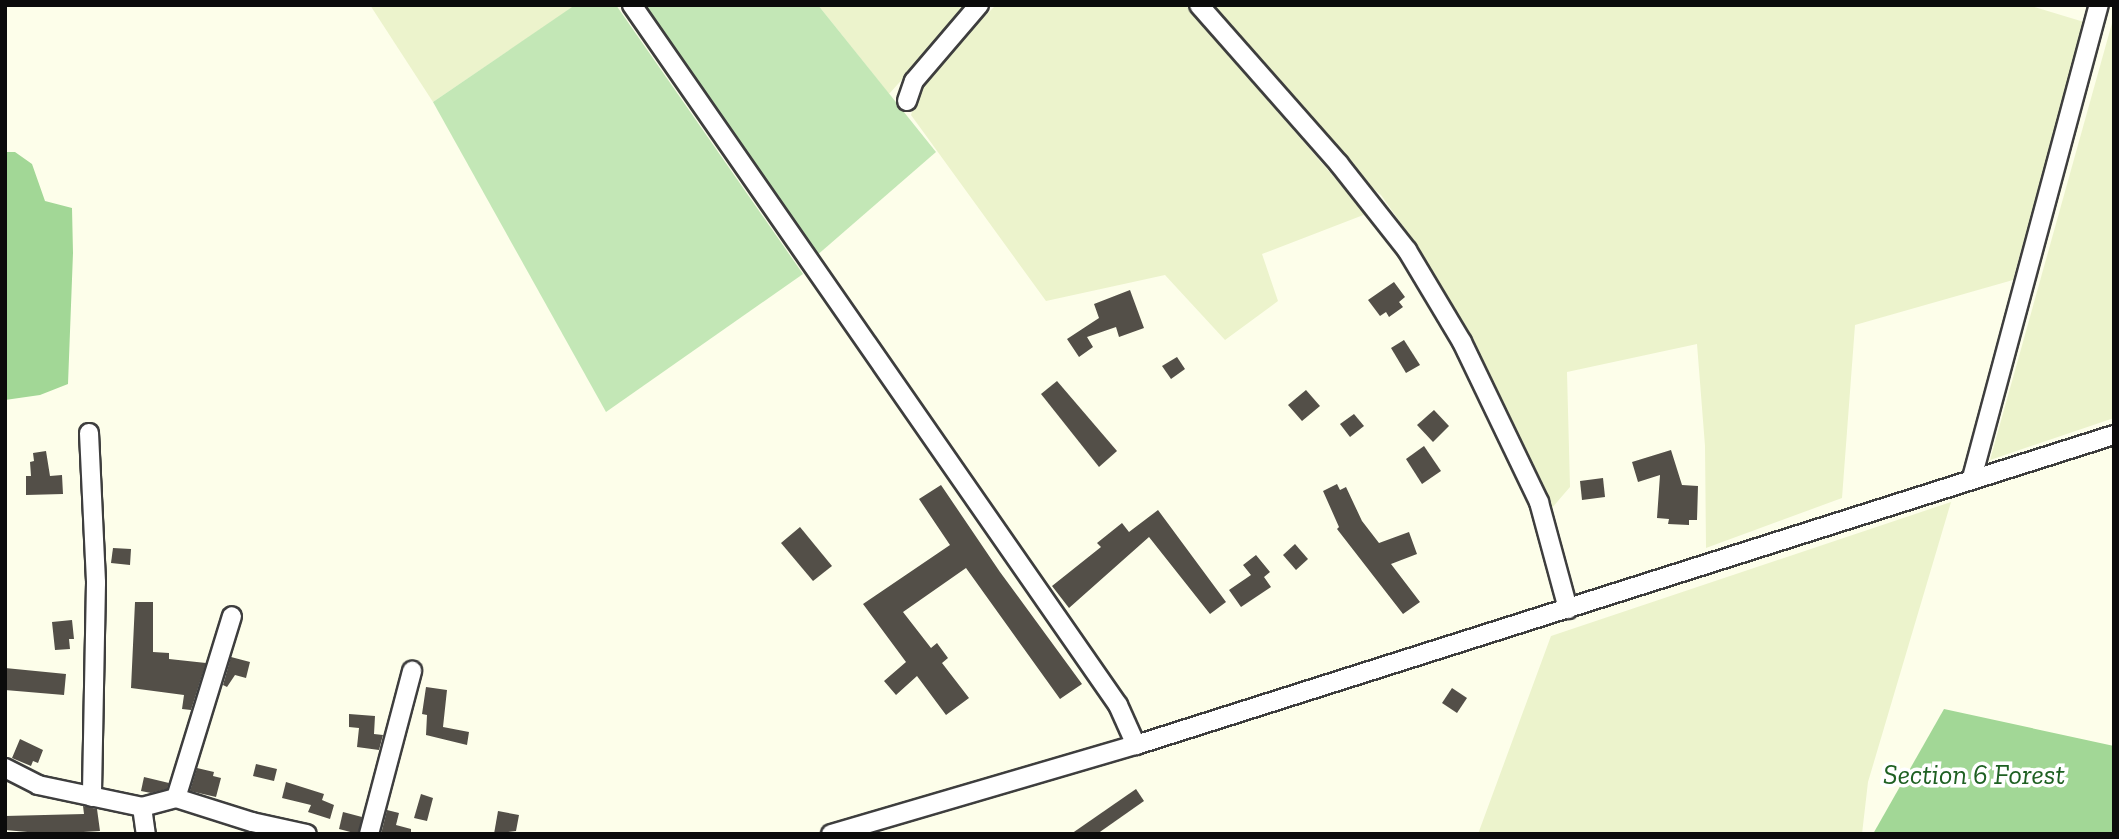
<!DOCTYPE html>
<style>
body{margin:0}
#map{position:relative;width:2119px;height:839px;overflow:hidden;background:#fdfeea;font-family:"Zilla Slab",serif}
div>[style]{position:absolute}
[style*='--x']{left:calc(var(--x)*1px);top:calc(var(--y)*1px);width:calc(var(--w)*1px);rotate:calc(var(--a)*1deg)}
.farmland>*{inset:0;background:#ecf3cc}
.green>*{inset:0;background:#c3e7b6}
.forest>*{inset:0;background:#a2d796}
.building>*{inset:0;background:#534f48}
.roads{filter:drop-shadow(2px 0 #3e3e3e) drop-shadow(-2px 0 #3e3e3e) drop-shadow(0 2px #3e3e3e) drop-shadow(0 -2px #3e3e3e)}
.minor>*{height:18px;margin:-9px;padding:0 9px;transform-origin:9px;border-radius:9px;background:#fff}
span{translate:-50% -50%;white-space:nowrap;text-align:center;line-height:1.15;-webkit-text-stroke:7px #fff;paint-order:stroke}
.park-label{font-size:28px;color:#1e6022;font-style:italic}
.frame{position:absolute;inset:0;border:7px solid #0b0b0b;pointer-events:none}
</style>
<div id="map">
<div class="farmland">
<i style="clip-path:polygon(370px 5px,576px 5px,433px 102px)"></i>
<i style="clip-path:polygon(818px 5px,969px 5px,889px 94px)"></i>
<i style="clip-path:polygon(996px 5px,1185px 5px,1366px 214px,1262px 254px,1278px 301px,1225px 340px,1165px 275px,1046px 301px,911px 115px,919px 90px,937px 64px)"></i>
<i style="clip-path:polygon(1205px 5px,2028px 5px,2084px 22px,2013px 280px,1855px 325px,1842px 498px,1706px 548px,1705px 446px,1697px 344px,1567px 372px,1570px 487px,1551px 509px,1507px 427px,1450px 306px,1405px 229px,1381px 195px,1349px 169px)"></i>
<i style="clip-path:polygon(2114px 16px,2114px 418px,1990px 460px)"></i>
<i style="clip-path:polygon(1951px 502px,1868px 782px,1862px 834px,1478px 834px,1551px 636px)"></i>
</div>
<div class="green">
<i style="clip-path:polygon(575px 5px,616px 5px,803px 274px,606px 412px,433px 102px)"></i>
<i style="clip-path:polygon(642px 5px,818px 5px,936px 152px,815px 257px)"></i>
</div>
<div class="forest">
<i style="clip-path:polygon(5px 152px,15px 152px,32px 164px,45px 201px,72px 208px,73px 253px,68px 384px,40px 395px,5px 400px)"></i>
<i style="clip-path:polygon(1944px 709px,2114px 746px,2114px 834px,1873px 834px)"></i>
</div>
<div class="building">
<i style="clip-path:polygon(1394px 282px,1405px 297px,1399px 302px,1403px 307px,1389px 317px,1386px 312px,1380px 316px,1368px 300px)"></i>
<i style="clip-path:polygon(1130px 290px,1144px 328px,1119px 337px,1116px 327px,1087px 337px,1093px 347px,1079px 357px,1067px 339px,1099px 318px,1094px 304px)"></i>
<i style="clip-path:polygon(1404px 340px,1420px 365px,1406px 373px,1391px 348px)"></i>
<i style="clip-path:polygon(1177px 357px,1185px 369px,1171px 379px,1162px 366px)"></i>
<i style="clip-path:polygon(1057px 381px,1117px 451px,1099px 467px,1041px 394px)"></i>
<i style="clip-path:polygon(1306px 390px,1320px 406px,1302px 421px,1288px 405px)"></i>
<i style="clip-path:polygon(1434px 410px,1449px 426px,1433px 442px,1417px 425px)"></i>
<i style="clip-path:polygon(1354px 414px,1364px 426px,1350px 437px,1340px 424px)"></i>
<i style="clip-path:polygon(1424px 446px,1441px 471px,1422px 484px,1406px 459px)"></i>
<i style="clip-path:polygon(1671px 450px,1682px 485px,1698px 486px,1697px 520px,1689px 520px,1689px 525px,1668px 524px,1669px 519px,1657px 518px,1660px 475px,1638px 482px,1632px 462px)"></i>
<i style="clip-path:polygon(46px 451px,50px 476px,62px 475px,63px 494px,26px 495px,26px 476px,31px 476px,30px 462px,34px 461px,33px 453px)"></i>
<i style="clip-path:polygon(1603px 478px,1605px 497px,1582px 500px,1580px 481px)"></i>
<i style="clip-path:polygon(1337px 484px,1340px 490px,1346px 487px,1362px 521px,1379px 543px,1409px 532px,1417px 554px,1391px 564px,1420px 602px,1403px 614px,1337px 529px,1339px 527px,1323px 491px)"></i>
<i style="clip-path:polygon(941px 485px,1000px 572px,1082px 684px,1060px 699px,966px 568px,903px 612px,931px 648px,937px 643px,948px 658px,942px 663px,969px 698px,946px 715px,917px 676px,896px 695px,884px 681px,906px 662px,863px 604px,950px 545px,919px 499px)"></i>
<i style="clip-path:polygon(1158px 510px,1226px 602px,1210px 614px,1149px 537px,1069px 608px,1052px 586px,1101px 547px,1097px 543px,1122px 523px,1129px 532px)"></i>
<i style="clip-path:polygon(800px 527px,832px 566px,813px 581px,781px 543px)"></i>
<i style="clip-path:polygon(1295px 544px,1308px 559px,1296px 570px,1283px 555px)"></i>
<i style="clip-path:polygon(113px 548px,131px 549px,130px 565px,111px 563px)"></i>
<i style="clip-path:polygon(1256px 555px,1270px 572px,1264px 577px,1271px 587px,1241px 607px,1229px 590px,1251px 575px,1243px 565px)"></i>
<i style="clip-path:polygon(135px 602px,153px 602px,153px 652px,169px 653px,169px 659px,206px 663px,191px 710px,182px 709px,184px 695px,131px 688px)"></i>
<i style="clip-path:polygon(72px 620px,74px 639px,69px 639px,70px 649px,55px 650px,52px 622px)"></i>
<i style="clip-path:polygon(231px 657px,250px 662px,246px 678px,235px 675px,227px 687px,223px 685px)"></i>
<i style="clip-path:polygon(5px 668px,66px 674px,64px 695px,5px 690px)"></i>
<i style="clip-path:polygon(426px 687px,447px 690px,443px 727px,469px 732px,467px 745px,426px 735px,427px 715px,422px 714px)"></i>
<i style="clip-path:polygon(1452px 688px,1467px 698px,1457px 713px,1442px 703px)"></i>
<i style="clip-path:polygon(349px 714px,375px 716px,374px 734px,383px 735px,379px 750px,357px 747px,359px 728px,349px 727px)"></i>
<i style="clip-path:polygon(20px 739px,43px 750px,38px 763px,33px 761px,31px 766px,12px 758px)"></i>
<i style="clip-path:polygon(256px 764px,277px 769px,274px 781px,253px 776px)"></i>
<i style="clip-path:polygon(197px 768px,214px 772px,213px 776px,221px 778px,216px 797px,190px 791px)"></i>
<i style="clip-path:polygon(144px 777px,169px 783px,167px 789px,151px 793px,141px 791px)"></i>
<i style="clip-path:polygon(286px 782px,324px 794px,322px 800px,334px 805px,330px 819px,308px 812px,311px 805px,282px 798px)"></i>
<i style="clip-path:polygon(1136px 789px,1144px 801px,1097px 834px,1071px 834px)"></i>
<i style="clip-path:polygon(421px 794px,433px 798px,427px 821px,414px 818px)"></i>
<i style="clip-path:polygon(83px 806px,97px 809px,100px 831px,50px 834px,5px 830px,5px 816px,84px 814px)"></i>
<i style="clip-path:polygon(387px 810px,399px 813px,396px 825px,411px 829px,411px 834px,381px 834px)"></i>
<i style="clip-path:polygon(498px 811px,519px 815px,516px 831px,494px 834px)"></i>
<i style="clip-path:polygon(343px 812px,362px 817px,358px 834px,339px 829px)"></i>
</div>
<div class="roads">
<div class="minor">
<i style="--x:632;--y:5;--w:852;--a:55.23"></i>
<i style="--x:1118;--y:705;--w:44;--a:65.8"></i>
<i style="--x:1199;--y:5;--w:212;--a:48.6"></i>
<i style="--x:1339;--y:164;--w:110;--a:51.7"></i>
<i style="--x:1407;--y:250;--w:107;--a:59.1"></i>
<i style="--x:1462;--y:342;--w:178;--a:64.3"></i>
<i style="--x:1539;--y:502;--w:111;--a:74.8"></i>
<i style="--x:907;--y:101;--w:21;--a:-71"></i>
<i style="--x:914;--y:81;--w:100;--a:-49.5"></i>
<i style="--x:89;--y:433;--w:150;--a:87.3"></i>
<i style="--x:96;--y:583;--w:214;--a:91.1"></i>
<i style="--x:1972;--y:478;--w:490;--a:-75"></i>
<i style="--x:5;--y:768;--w:37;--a:27"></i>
<i style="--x:38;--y:785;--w:106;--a:11.9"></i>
<i style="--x:142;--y:807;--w:35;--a:-15"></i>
<i style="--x:176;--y:798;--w:80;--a:17.5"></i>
<i style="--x:252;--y:822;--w:56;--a:12.3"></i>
<i style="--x:176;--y:798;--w:190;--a:-72.9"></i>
<i style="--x:142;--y:807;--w:27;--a:82"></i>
<i style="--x:369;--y:834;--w:169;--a:-75.2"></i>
<i style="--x:831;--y:834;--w:318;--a:-16.3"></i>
<i style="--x:1136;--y:745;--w:1026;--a:-17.59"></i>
</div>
</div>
<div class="park-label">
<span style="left:1974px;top:775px">Section 6 Forest</span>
</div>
<div class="frame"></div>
</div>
